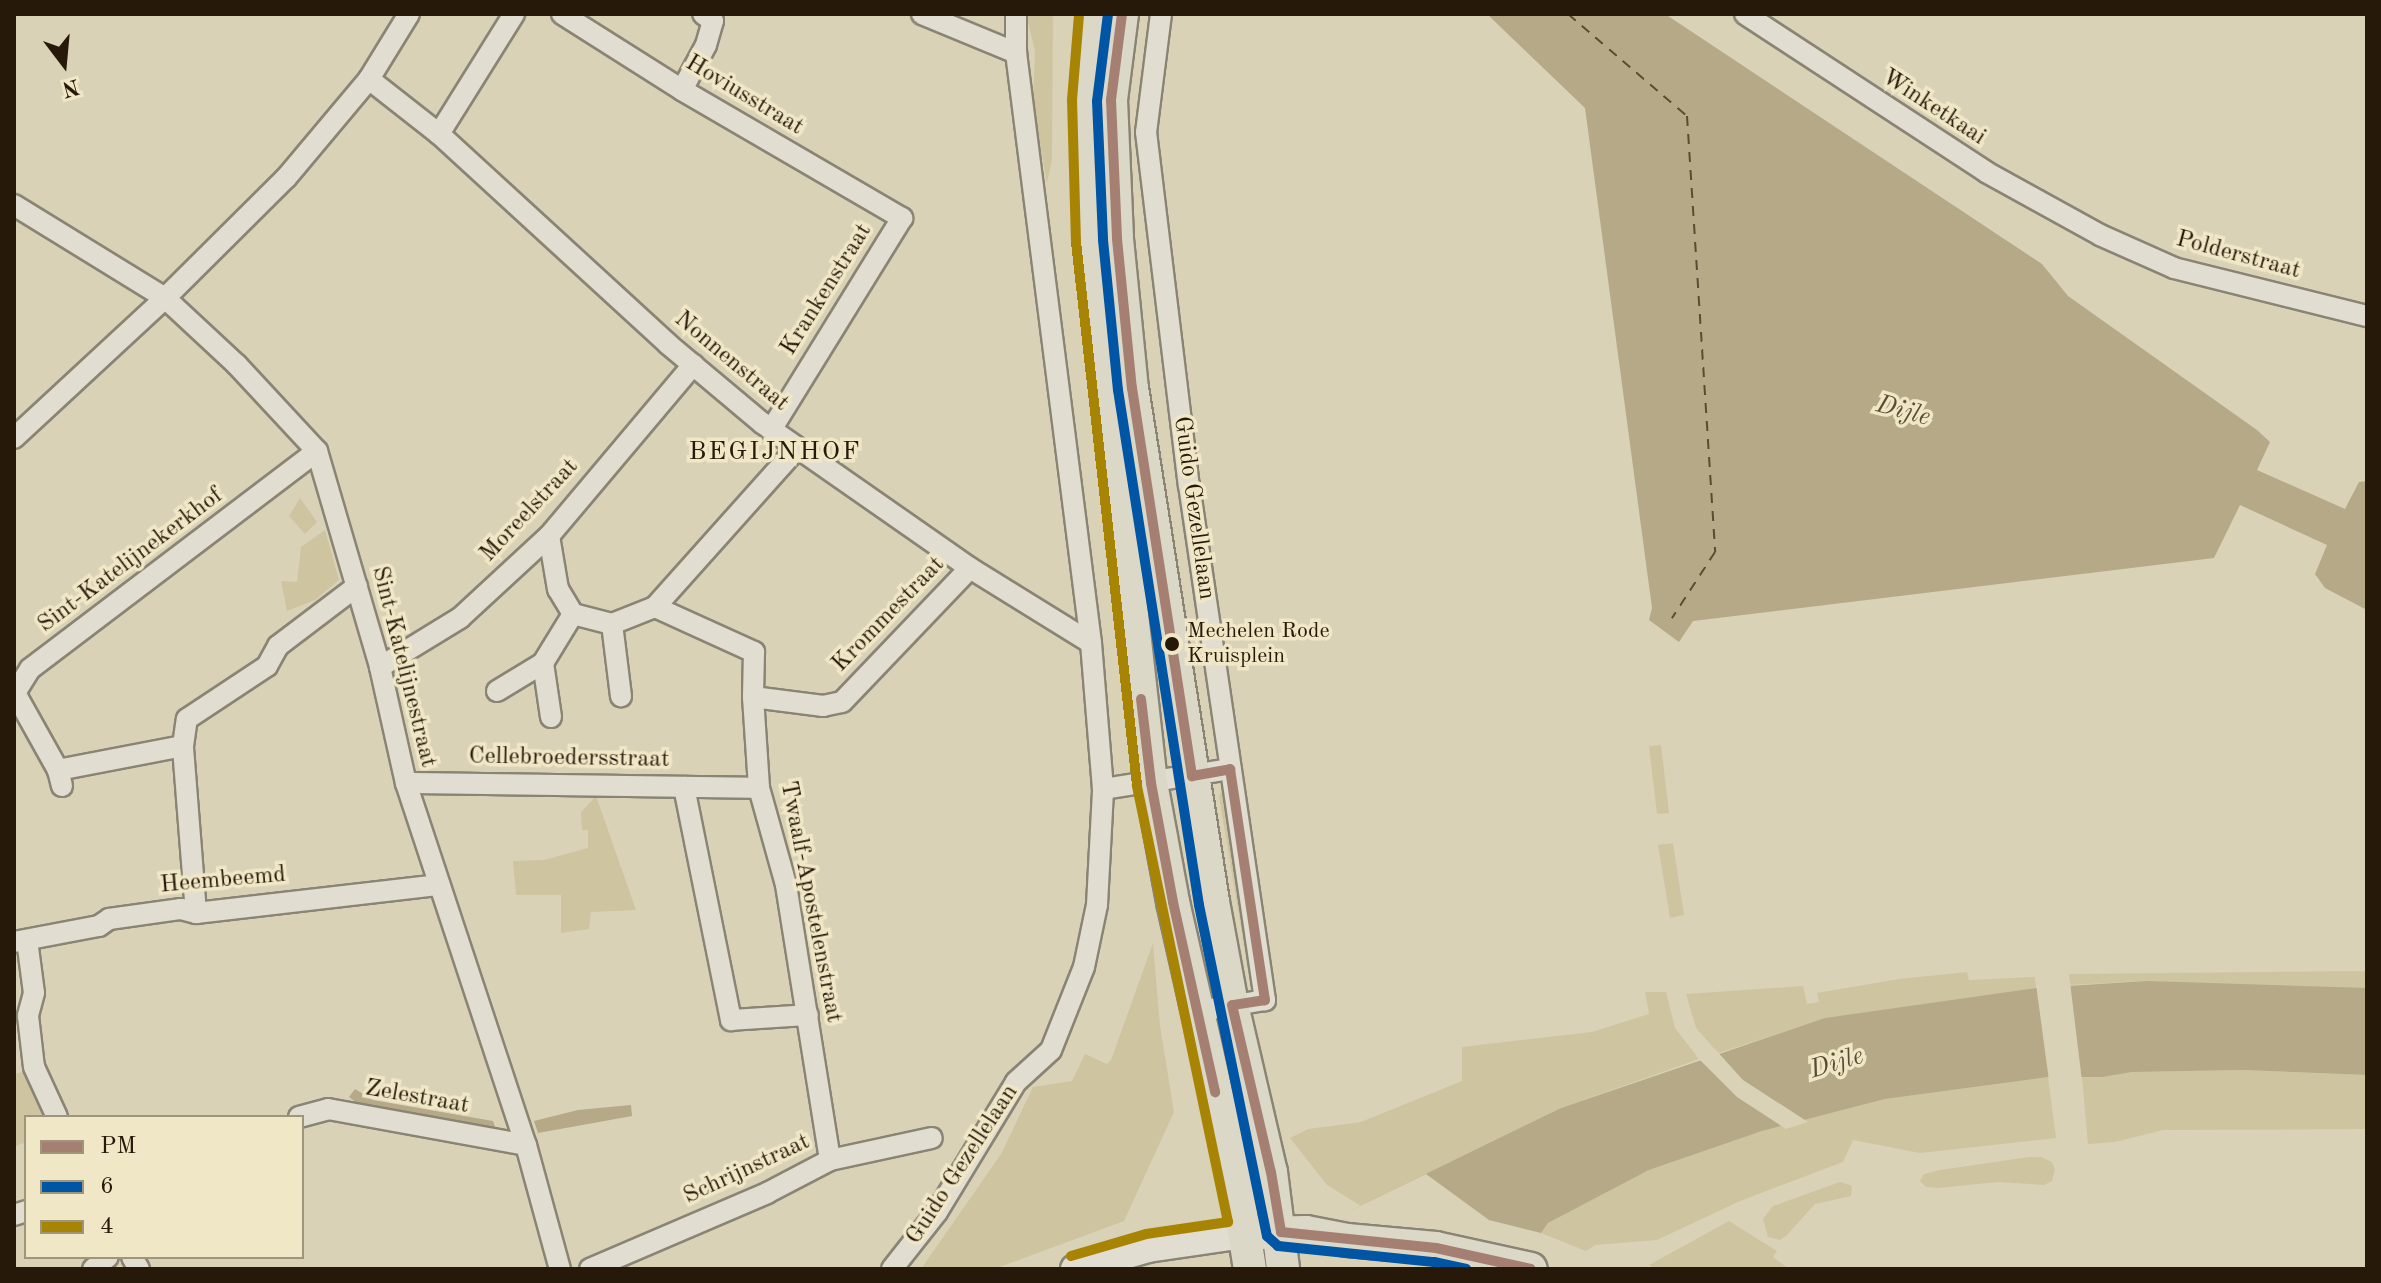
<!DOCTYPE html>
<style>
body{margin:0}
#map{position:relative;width:2381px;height:1283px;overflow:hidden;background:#d9d2b7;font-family:"Old Standard TT",serif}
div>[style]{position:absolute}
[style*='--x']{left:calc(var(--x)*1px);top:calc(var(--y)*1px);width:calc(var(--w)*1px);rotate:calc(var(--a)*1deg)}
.green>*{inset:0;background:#cfc4a0}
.water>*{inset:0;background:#b5a987}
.pier>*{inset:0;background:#d9d2b7}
.ferry>*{height:2px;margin-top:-1px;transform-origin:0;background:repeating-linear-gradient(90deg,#594c33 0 10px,transparent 0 18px)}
.roads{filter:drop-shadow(2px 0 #8a8474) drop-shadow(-2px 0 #8a8474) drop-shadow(0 2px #8a8474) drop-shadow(0 -2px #8a8474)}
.street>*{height:20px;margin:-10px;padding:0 10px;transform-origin:10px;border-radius:10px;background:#e1ddd0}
.secondary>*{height:28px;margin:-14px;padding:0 14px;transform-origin:14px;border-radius:14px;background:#e1ddd0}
.primary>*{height:32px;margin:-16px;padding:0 16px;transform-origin:16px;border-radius:16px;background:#dcd8c8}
.bus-1>*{height:10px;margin:-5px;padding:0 5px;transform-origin:5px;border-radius:5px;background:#a58072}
.bus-2>*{height:10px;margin:-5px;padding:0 5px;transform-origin:5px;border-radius:5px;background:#0056a4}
.bus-3>*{height:10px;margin:-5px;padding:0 5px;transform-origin:5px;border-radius:5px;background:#a88404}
.dots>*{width:22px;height:22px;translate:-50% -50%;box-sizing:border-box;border:4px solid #f0e7c6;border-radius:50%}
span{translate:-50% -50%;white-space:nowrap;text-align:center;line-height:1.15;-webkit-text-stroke:7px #f0e7c6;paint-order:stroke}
.bus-label{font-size:22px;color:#261909}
.left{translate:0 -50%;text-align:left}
.street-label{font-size:24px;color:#261909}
.water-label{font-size:26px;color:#594c33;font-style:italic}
.neighbourhood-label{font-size:26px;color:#261909;letter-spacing:2px}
.frame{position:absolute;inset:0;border:16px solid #261909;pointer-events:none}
.legend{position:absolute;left:24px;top:1115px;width:280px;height:144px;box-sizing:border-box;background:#f0e7c6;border:2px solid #9f957a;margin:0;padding:10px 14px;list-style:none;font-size:24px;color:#261909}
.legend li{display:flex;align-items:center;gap:16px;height:40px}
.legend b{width:40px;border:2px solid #9f957a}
.north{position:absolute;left:24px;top:24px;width:80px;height:80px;-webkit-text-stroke:6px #f0e7c6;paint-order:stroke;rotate:164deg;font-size:22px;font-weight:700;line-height:32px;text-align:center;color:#261909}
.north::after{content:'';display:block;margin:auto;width:28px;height:36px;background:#261909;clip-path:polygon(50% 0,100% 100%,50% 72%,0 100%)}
</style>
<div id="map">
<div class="green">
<i style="clip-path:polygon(1026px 14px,1053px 14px,1052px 159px,1047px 183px,1033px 102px,1035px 51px)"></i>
<i style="clip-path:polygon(300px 498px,317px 522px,305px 534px,289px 516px)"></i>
<i style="clip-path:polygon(325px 530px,339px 580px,315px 600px,287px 611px,281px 581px,297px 582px,301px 547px)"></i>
<i style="clip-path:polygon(1661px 745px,1669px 813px,1657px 814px,1649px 746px)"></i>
<i style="clip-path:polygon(1223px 788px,1228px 791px,1254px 969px,1248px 970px,1219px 796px)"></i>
<i style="clip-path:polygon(596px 796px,636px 910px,591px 912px,589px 929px,561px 933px,561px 895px,516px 895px,513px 861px,544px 860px,588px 848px,588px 830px,582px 830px,581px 812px)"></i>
<i style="clip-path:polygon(1673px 843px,1684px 915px,1670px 918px,1658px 845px)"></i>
<i style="clip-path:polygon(1153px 943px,1160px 1026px,1174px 1112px,1124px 1221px,994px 1269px,921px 1269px,1001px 1154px,1033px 1087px,1072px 1081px,1085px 1054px,1107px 1064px,1111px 1060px)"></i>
<i style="clip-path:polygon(2367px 971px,2367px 988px,2315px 989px,2145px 981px,2070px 985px,2069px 974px)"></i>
<i style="clip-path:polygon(1967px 972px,1969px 980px,2035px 977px,2036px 988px,1827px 1018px,1718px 1053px,1696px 1028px,1686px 994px,1803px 986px,1807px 1004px,1819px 1002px,1817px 993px,1899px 979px)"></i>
<i style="clip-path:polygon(1645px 992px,1666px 992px,1675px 1028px,1699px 1059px,1561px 1108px,1361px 1206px,1327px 1185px,1290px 1138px,1308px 1129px,1361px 1122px,1462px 1081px,1462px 1047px,1592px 1032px,1649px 1014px)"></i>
<i style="clip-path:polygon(2243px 1070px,2367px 1075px,2367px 1129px,2163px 1130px,2115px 1142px,2088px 1144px,2082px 1077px,2132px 1072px)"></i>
<i style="clip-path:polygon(26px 1071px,47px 1117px,26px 1117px,26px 1149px,23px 1143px,16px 1146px,14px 1139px,14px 1074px)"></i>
<i style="clip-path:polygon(2048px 1077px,2056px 1138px,1920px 1153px,1853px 1140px,1843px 1162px,1740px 1201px,1657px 1240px,1595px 1245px,1586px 1251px,1541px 1233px,1548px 1223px,1649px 1170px,1762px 1131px,1885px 1099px)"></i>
<i style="clip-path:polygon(2029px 1157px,2041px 1157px,2052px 1162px,2055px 1170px,2052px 1181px,2044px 1185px,1998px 1182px,1938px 1188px,1926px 1187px,1920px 1181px,1924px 1174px,1940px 1170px)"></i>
<i style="clip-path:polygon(1840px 1182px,1852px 1186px,1851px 1196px,1815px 1204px,1786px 1236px,1780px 1240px,1768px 1237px,1763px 1219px,1773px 1206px)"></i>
<i style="clip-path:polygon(1729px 1221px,1777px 1251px,1773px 1257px,1789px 1269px,1656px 1269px,1649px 1265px)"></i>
</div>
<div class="water">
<i style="clip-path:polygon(1487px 14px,1665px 14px,2042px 264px,2068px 296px,2257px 430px,2270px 442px,2257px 470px,2345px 509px,2359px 482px,2367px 481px,2367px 610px,2325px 588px,2315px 574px,2327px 545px,2240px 505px,2214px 558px,1693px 621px,1679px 642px,1649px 620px,1652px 608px,1585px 108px)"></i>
<i style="clip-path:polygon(2147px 981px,2367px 988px,2367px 1075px,2243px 1070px,2132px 1072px,2102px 1077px,2048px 1077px,1885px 1099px,1762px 1131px,1649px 1170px,1548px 1223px,1541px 1233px,1465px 1269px,1246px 1269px,1354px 1209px,1561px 1108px,1825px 1018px,2036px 988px)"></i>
<i style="clip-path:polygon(355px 1089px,373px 1100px,493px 1121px,498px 1135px,365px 1109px,349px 1097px)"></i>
<i style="clip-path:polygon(631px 1105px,632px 1116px,538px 1133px,534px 1121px,578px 1110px)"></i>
</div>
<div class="pier">
<i style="clip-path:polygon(2070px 982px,2082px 1081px,2049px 1081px,2036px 984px)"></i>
<i style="clip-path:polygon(1715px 1049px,1743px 1080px,1808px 1122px,1786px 1129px,1737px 1097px,1696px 1056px)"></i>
<i style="clip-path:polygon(1426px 1174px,1489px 1220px,1541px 1233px,1468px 1269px,1242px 1269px,1290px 1240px)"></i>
</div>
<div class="ferry">
<i style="--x:1568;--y:14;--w:157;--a:40.6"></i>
<i style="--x:1687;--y:116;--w:437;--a:86.3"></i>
<i style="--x:1715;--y:552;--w:79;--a:123.1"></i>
</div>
<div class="roads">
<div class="street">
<i style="--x:562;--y:14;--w:142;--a:32.3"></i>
<i style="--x:682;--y:90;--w:255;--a:30.2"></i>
<i style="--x:902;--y:218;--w:249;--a:121.7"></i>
<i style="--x:922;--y:14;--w:102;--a:22.5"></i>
<i style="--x:1161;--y:14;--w:119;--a:97.2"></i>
<i style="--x:1146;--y:132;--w:356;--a:83.1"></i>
<i style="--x:1189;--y:485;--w:521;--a:81.61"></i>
<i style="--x:1265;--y:1000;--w:67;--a:170.5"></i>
<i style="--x:1745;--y:14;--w:288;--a:33.2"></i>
<i style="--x:1986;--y:172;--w:130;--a:28.9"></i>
<i style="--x:2100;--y:235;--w:81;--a:24"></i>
<i style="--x:2174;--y:268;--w:199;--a:14"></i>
<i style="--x:369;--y:79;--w:89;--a:38.2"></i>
<i style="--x:439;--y:134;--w:311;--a:42.5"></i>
<i style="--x:668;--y:344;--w:123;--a:40"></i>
<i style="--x:762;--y:423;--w:254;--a:34.9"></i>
<i style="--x:970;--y:568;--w:142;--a:31.8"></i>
<i style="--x:682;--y:90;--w:51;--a:-61.9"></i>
<i style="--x:706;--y:45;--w:25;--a:-74"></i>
<i style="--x:713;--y:21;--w:12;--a:-145"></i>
<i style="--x:439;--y:134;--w:142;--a:-58"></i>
<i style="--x:14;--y:205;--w:177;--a:31.6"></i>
<i style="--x:165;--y:298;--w:98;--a:42.9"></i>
<i style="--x:237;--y:365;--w:117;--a:47.1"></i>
<i style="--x:317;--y:451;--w:225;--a:73.7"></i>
<i style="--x:380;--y:667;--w:119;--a:77.4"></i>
<i style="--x:406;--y:783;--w:381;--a:71.7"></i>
<i style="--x:526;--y:1145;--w:129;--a:74.7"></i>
<i style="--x:14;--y:438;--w:206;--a:-42.8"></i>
<i style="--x:165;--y:298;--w:170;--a:-44.8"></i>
<i style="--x:286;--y:178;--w:129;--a:-50"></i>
<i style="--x:369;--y:79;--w:76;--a:-58.4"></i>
<i style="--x:549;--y:536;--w:54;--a:80.4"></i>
<i style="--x:558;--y:589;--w:29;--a:59"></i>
<i style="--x:573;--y:614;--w:40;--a:14.4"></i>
<i style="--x:612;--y:624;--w:46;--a:-21.6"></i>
<i style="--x:655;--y:607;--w:213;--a:-48.2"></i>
<i style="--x:655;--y:607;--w:109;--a:24.4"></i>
<i style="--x:754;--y:652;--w:45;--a:91.3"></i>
<i style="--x:753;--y:697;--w:91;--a:86.2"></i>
<i style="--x:759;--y:788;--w:101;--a:74.4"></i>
<i style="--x:786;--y:885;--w:278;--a:80.9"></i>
<i style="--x:612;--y:624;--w:73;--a:82.9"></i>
<i style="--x:380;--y:667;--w:94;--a:-31.5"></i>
<i style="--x:460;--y:618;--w:121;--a:-42.7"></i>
<i style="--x:549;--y:536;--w:224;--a:-49.9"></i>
<i style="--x:497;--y:691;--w:54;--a:-31.3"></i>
<i style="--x:753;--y:697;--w:71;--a:7.3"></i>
<i style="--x:823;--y:706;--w:19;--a:-12"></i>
<i style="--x:842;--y:702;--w:185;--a:-46.3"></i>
<i style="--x:551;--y:717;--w:55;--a:-98.4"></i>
<i style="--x:543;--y:663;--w:57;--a:-58.5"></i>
<i style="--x:58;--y:770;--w:88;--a:-119.2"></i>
<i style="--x:15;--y:693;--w:28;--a:-58"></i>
<i style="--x:30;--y:669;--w:360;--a:-37.2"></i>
<i style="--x:406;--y:783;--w:353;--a:0.8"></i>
<i style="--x:62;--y:786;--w:16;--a:-104"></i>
<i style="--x:58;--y:770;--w:127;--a:-10.9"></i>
<i style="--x:684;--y:787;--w:238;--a:78.6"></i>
<i style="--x:731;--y:1020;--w:77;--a:-3.7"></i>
<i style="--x:1103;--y:789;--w:129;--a:-8.9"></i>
<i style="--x:196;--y:913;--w:168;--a:-94.5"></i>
<i style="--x:183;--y:746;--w:27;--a:-82"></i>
<i style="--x:187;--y:719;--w:96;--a:-33.5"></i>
<i style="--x:267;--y:666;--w:23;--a:-61"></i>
<i style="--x:278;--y:646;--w:99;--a:-37.2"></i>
<i style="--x:27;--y:940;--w:53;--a:82.5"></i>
<i style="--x:34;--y:993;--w:24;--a:105"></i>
<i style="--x:28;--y:1016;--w:51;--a:83.3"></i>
<i style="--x:34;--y:1067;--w:55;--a:65.3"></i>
<i style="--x:14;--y:942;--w:86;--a:-10.7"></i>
<i style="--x:99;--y:926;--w:12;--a:-35"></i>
<i style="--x:109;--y:919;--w:73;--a:-7.9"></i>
<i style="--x:181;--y:909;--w:16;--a:15"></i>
<i style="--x:196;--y:913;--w:245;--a:-6.6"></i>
<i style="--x:299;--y:1117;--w:30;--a:-15"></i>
<i style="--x:328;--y:1109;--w:201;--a:10.3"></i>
<i style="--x:14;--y:1215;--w:13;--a:-18"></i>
<i style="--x:132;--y:1257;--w:14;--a:60"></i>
<i style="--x:93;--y:1269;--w:19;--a:-39"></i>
<i style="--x:590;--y:1269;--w:193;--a:-23.2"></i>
<i style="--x:767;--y:1193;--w:71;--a:-27.6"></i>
<i style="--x:830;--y:1160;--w:104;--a:-12.2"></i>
<i style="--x:892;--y:1269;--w:73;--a:-51.7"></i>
<i style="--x:937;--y:1212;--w:152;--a:-58.7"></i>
<i style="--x:1016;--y:1082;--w:47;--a:-42.4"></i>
<i style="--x:1051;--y:1050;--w:89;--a:-68.3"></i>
<i style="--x:1084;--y:967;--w:63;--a:-78.2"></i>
<i style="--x:1097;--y:905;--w:116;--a:-87"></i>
<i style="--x:1103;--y:789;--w:146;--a:-94.7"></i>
<i style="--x:1091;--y:643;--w:595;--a:-97.24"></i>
<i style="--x:1016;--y:53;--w:39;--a:-90"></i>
</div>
<div class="secondary">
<i style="--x:1075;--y:1269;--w:76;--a:-16"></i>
<i style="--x:1148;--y:1248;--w:97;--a:-8.3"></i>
</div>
<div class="primary">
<i style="--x:1093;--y:14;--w:86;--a:94.7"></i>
<i style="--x:1086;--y:100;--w:140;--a:88.4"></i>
<i style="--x:1090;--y:240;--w:546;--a:83.59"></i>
<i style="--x:1151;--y:783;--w:121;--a:79.5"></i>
<i style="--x:1173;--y:902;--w:285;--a:77.2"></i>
<i style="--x:1236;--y:1180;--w:90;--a:81.1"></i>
<i style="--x:1122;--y:14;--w:87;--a:97.3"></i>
<i style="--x:1111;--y:100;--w:139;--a:87.5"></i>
<i style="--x:1117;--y:239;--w:150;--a:84.3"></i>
<i style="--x:1132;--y:388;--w:520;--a:81.04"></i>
<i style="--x:1213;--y:902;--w:105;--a:79.5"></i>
<i style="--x:1232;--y:1005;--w:171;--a:76.9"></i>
<i style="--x:1271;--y:1172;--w:98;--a:82.9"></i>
<i style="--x:1259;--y:1233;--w:47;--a:-1.2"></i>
<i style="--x:1306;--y:1232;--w:42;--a:11"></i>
<i style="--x:1347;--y:1240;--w:89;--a:5.1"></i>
<i style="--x:1436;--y:1248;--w:97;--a:12.5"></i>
</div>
</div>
<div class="bus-1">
<i style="--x:1122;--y:14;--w:87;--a:97.3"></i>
<i style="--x:1111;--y:100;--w:139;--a:87.5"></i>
<i style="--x:1117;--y:239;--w:150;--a:84.3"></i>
<i style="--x:1132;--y:388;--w:393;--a:81.2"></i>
<i style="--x:1192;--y:776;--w:39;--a:-10"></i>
<i style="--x:1230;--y:769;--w:234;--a:81.4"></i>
<i style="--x:1265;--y:1000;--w:33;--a:171"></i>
<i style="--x:1232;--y:1005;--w:171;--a:76.9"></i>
<i style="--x:1271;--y:1172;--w:61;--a:80.5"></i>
<i style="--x:1281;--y:1232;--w:156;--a:5.9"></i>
<i style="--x:1436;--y:1248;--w:97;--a:12.5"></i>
<i style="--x:1141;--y:699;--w:85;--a:83.2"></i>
<i style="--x:1151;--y:783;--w:121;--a:79.5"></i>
<i style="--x:1173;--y:902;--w:195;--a:77.5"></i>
</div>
<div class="bus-2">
<i style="--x:1108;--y:14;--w:88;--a:97.2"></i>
<i style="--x:1097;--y:101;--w:139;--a:87.5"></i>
<i style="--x:1103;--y:240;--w:151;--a:84.3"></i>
<i style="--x:1118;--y:390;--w:521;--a:81.06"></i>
<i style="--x:1199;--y:905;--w:338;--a:78.4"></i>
<i style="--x:1267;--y:1236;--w:15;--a:42"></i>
<i style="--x:1278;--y:1246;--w:157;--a:5.9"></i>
<i style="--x:1434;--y:1262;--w:33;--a:12"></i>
</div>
<div class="bus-3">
<i style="--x:1071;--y:1256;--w:78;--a:-16.3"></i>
<i style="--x:1146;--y:1234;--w:83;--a:-8.3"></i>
<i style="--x:1228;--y:1222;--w:446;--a:-101.8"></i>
<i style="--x:1137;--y:785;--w:546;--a:-96.41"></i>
<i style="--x:1076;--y:242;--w:142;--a:-91.6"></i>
<i style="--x:1072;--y:100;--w:86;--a:-85.3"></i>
</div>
<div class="dots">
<i style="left:1172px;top:644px;background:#261909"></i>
</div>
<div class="bus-label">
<span class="left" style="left:1187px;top:644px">Mechelen Rode<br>Kruisplein</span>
</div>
<div class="street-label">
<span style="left:744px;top:96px;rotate:31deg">Hoviusstraat</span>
<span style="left:1933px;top:108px;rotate:33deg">Winketkaai</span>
<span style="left:2238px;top:256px;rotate:15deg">Polderstraat</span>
<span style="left:827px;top:290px;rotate:-58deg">Krankenstraat</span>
<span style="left:731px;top:362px;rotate:40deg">Nonnenstraat</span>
<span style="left:1193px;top:508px;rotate:82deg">Guido Gezellelaan</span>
<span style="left:530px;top:511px;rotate:-47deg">Moreelstraat</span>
<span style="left:131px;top:561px;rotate:-37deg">Sint-Katelijnekerkhof</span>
<span style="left:889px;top:615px;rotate:-46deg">Krommestraat</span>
<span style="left:403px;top:667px;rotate:76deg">Sint-Katelijnestraat</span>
<span style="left:569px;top:759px;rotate:1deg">Cellebroedersstraat</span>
<span style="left:223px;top:881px;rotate:-5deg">Heembeemd</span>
<span style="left:810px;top:902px;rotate:79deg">Twaalf-Apostelenstraat</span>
<span style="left:417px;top:1098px;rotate:10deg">Zelestraat</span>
<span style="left:963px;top:1165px;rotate:-57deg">Guido Gezellelaan</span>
<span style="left:747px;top:1170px;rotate:-25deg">Schrijnstraat</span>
</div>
<div class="water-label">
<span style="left:1903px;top:412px;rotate:15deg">Dijle</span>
<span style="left:1837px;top:1064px;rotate:-17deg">Dijle</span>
</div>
<div class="neighbourhood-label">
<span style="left:775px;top:453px">BEGIJNHOF</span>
</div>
<div class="frame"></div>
<ul class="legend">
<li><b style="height:10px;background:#a58072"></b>PM</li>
<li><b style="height:10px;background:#0056a4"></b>6</li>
<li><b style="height:10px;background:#a88404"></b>4</li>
</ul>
<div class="north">N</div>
</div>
